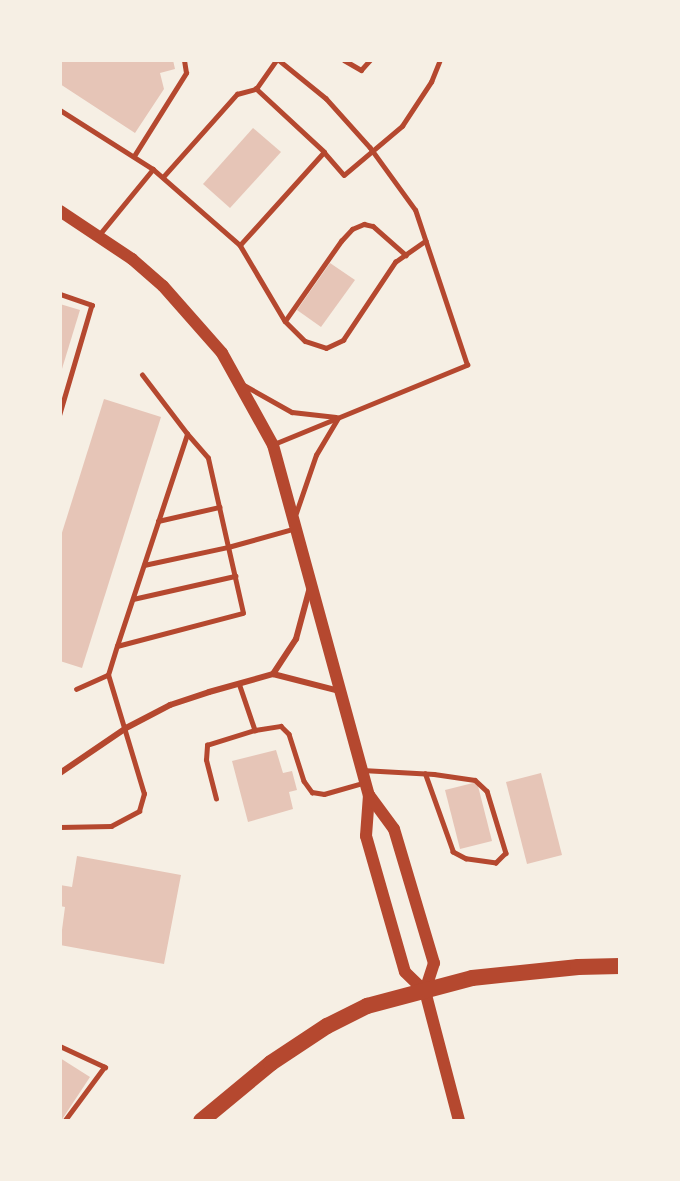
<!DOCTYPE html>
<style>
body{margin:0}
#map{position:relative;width:680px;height:1181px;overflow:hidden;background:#f6efe4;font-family:"Work Sans",sans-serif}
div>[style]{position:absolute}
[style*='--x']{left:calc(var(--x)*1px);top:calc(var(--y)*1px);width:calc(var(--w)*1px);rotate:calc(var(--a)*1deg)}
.building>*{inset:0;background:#e6c5b7}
.service>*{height:4.5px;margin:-2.25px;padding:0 2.25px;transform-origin:2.25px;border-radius:2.25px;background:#b5482f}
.minor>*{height:6px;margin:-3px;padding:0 3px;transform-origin:3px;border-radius:3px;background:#b5482f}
.secondary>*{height:12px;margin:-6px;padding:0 6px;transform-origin:6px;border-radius:6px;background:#b5482f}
.motorway>*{height:16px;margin:-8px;padding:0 8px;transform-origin:8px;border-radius:8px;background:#b5482f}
span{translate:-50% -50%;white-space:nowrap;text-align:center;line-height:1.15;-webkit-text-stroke:6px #f6efe4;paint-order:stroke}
.frame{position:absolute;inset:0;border:62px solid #f6efe4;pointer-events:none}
</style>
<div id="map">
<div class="building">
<i style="clip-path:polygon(60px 60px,173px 60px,175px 69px,160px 73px,164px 89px,135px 133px,60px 84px)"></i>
<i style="clip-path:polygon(253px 128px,281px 152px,230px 208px,203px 184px)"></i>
<i style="clip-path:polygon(330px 263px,355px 280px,321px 327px,297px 310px)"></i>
<i style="clip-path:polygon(60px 304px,80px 310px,61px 372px,60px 371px)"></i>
<i style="clip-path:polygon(104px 399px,161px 417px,82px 668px,60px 661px,60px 539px)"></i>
<i style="clip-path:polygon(276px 750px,283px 773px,292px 771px,297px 790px,289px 792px,293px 809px,248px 822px,232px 761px)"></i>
<i style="clip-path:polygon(541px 773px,562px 855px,527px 864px,506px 782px)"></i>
<i style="clip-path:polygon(477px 782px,492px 841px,460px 849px,445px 790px)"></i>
<i style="clip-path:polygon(77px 856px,181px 875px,164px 964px,60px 945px,65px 907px,60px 906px,60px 885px,72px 887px)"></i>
<i style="clip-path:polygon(60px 1058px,90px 1077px,61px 1121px,60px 1121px)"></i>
</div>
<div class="service">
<i style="--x:344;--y:60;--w:20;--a:30"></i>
<i style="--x:361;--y:70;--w:13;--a:-48"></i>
<i style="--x:60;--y:110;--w:110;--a:32.4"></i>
<i style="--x:153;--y:169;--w:116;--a:41.1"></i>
<i style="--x:240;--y:245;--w:88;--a:59.4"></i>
<i style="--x:285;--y:321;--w:28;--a:45"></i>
<i style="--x:305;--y:341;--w:22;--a:18"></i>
<i style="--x:326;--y:348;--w:19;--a:-25"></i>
<i style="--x:343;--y:340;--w:94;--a:-56.3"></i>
<i style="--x:395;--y:262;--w:37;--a:-35"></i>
<i style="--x:324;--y:152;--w:30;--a:49"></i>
<i style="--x:344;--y:175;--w:76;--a:-40.2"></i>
<i style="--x:402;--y:126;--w:53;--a:-56.6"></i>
<i style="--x:431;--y:82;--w:24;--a:-68"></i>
<i style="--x:134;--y:156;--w:98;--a:-57.9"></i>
<i style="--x:186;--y:73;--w:13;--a:-99"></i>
<i style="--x:163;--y:177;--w:111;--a:-48.3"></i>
<i style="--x:237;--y:94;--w:20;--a:-15"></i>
<i style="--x:256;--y:89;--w:35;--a:-55"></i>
<i style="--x:99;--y:235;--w:85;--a:-50.7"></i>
<i style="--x:240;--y:245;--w:125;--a:-47.9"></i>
<i style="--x:324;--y:152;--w:93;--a:-137.2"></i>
<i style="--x:60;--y:294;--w:34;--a:19"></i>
<i style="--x:92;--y:305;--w:114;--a:106.4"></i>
<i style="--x:285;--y:321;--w:98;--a:-55"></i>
<i style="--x:341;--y:241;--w:16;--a:-47"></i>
<i style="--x:352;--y:229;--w:13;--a:-23"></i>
<i style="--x:364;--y:224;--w:9;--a:13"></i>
<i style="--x:373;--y:226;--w:44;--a:41.3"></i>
<i style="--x:244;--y:385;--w:55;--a:29.4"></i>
<i style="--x:292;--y:412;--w:44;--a:6.5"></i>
<i style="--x:274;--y:444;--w:209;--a:-22.3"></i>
<i style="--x:467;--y:365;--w:163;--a:-108.5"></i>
<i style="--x:415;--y:210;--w:77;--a:-126"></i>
<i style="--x:370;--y:148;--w:66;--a:-131.9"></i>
<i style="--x:326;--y:99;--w:62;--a:-140.9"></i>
<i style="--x:296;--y:513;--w:61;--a:-71"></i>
<i style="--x:316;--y:455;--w:43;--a:-59.3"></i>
<i style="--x:158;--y:521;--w:63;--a:-12.9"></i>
<i style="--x:144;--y:565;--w:86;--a:-12.1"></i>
<i style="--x:228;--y:547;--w:91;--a:-102.7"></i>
<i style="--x:208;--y:458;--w:32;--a:-131"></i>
<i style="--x:133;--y:599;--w:105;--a:-12.7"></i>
<i style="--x:117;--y:646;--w:223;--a:-71.7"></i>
<i style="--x:187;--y:434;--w:74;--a:-127.3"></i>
<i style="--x:239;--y:683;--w:50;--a:71.2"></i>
<i style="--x:255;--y:730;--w:26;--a:-9"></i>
<i style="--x:281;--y:726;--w:11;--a:45"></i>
<i style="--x:289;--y:734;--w:49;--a:72.3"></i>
<i style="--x:304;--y:781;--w:14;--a:54"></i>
<i style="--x:312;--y:792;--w:12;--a:9"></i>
<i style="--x:324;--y:794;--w:41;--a:-15.8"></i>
<i style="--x:76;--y:689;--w:35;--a:-24"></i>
<i style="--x:362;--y:770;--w:72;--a:3.2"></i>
<i style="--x:434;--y:774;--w:41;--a:8.3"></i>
<i style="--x:475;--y:780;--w:16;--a:43"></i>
<i style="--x:487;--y:791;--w:65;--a:73"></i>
<i style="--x:506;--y:853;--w:14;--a:135"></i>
<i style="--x:496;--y:863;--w:30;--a:-172"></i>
<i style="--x:466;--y:859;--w:15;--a:-152"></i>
<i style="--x:453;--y:852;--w:83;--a:-109.7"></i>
<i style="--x:216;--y:799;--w:40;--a:-104.4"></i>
<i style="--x:206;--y:760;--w:15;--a:-86"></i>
<i style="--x:207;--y:745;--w:50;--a:-17.4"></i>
<i style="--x:60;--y:827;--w:51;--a:-1.1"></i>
<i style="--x:111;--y:826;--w:32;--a:-28"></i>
<i style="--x:139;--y:811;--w:18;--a:-74"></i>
<i style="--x:144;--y:794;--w:124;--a:-106.8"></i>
<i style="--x:108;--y:675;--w:30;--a:-73"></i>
<i style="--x:117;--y:646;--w:130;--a:-14.7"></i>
<i style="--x:243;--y:613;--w:68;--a:-102.8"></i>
<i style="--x:228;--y:547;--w:67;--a:-15.5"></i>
<i style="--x:60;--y:1046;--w:50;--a:25"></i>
<i style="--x:105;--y:1067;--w:67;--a:126.5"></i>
</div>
<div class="minor">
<i style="--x:273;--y:674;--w:42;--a:-56.7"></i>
<i style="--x:296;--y:639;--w:54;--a:-74.9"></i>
<i style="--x:60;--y:773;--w:80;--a:-34.3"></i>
<i style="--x:126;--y:728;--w:50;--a:-27.6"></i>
<i style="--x:170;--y:705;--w:41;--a:-18.4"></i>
<i style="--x:209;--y:692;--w:66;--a:-15.7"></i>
<i style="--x:273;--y:674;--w:68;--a:14.4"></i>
</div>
<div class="secondary">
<i style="--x:60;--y:211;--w:87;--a:33.7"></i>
<i style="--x:132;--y:259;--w:41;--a:41.1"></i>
<i style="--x:163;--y:286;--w:89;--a:48.6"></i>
<i style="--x:222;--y:353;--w:105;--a:61"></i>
<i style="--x:273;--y:445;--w:363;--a:74.7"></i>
<i style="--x:369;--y:795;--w:41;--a:94.2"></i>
<i style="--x:366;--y:836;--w:141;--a:74"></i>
<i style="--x:405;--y:972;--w:28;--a:44"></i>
<i style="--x:369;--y:795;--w:42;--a:53.7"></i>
<i style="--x:394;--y:829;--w:140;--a:73.4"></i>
<i style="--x:434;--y:963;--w:29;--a:108"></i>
<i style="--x:425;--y:991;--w:134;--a:75.3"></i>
</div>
<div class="motorway">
<i style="--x:201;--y:1121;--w:91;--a:-39.6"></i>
<i style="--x:271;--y:1063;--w:67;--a:-33.5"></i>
<i style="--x:327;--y:1026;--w:45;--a:-26.6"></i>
<i style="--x:367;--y:1006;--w:109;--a:-14.9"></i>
<i style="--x:472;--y:978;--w:107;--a:-5.9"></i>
<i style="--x:578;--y:967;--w:42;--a:-1.4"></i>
</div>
<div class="frame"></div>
</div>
